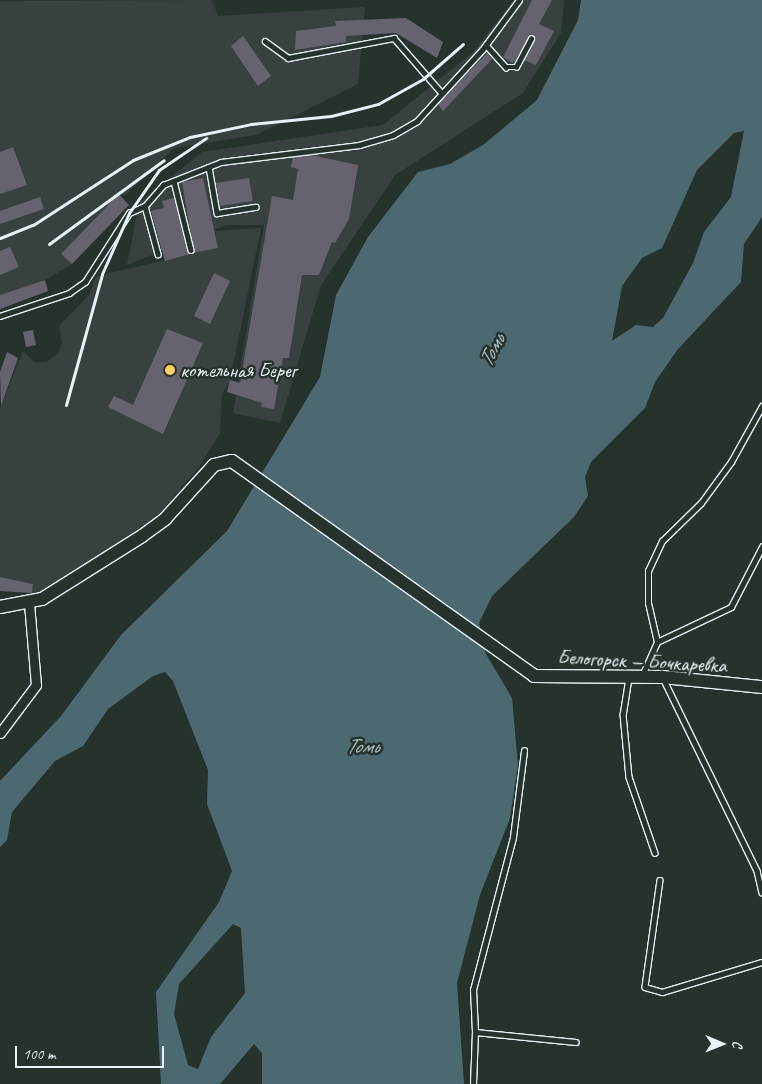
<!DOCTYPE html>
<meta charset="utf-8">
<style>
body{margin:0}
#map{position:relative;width:762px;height:1084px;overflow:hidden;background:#26332d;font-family:Caveat,sans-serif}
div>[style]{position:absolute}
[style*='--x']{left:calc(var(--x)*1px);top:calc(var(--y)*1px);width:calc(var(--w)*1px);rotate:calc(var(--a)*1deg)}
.built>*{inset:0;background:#394140}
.water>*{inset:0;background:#4c6972}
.building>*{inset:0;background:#66636e}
.roads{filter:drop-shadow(1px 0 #e8f1f8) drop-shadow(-1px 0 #e8f1f8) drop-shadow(0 1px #e8f1f8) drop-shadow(0 -1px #e8f1f8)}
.service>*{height:4.5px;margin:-2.25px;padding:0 2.25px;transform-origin:2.25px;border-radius:2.25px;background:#26332d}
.minor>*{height:9px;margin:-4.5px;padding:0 4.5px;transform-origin:4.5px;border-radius:4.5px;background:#26332d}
.secondary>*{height:12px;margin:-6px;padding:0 6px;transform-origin:6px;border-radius:6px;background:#26332d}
.rail>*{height:3px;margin:-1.5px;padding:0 1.5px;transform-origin:1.5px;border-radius:1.5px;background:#e8f1f8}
.dots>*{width:14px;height:14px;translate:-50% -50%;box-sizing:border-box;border:2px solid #26332d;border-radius:50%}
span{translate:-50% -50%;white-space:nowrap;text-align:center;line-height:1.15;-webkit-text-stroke:5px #26332d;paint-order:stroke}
.poi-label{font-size:21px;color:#e8f1f8}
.left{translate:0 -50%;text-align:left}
.street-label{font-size:21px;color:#e8f1f8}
.water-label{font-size:22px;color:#aabbc2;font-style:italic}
.north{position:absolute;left:697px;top:1019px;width:50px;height:50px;-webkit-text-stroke:4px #26332d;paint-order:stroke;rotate:91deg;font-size:14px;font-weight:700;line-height:20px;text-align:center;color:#e8f1f8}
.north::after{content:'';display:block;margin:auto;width:18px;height:22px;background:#e8f1f8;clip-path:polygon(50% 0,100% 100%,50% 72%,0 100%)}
.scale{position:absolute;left:15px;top:1046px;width:149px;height:22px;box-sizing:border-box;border:2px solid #e8f1f8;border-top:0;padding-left:6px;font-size:15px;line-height:18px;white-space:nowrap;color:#e8f1f8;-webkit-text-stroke:4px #26332d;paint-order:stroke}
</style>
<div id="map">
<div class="built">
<i style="clip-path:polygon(212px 0,218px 16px,365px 7px,358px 84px,256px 135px,174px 148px,125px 195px,119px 195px,62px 254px,72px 264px,45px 280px,0 295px,0 1px)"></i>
<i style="clip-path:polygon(514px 0,564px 0,561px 33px,523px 93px,395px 175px,321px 285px,280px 423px,233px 413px,264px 225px,226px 225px,127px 265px,139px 203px,202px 152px,383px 125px,473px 52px)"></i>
<i style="clip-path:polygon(261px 228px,230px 380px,222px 394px,220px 433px,199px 467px,157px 516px,58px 584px,31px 597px,33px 584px,0 577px,0 409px,23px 351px,34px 362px,46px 362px,59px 353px,62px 342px,59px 326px,89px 295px,96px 276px,218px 248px,215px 231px)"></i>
</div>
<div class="water">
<i style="clip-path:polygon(evenodd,581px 0,762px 0,762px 217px,744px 244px,741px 282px,678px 349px,655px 382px,645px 408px,591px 462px,585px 477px,588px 496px,574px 517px,492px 596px,479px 623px,486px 654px,512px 698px,518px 765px,510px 818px,480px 895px,457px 983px,464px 1084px,262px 1084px,262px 1053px,254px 1044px,220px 1084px,161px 1084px,156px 992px,219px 902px,232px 871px,207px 804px,208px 770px,173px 681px,165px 672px,153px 676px,108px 709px,83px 746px,55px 761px,12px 812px,7px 840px,0 847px,0 781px,61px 716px,121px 635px,227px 531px,320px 377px,336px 295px,368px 237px,418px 172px,450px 164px,483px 145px,537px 100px,578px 20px,581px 0,744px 131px,731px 197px,704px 232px,693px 263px,663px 318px,653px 327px,636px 325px,612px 341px,622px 286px,642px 258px,662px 248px,697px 170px,734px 133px,744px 131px,581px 0,233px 924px,241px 928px,245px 993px,211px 1037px,198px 1069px,188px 1065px,174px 1014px,179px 984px,233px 924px)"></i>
</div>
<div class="building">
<i style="clip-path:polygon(532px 0,552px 0,539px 24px,554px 31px,536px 65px,524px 60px,535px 40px,531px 35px,513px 63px,503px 57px)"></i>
<i style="clip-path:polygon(406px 18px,443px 42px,437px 58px,396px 33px,346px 36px,346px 42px,295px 50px,296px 31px,336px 26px,335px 21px)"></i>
<i style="clip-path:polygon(243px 36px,271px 76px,258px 86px,231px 46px)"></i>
<i style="clip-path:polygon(487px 53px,492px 59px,443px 111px,438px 104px)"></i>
<i style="clip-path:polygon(13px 147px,27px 185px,0 194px,0 152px)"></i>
<i style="clip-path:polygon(311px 155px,358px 165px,349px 219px,335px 243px,332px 242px,319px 275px,302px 275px,289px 358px,283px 358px,274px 409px,261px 407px,262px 403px,227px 392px,230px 380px,240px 383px,272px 196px,293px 200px,298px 169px,291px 167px,293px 157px)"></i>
<i style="clip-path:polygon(203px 178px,218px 248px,194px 253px,182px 182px)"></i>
<i style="clip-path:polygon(249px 178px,253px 201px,220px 206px,216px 183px)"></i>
<i style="clip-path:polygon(119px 194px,129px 205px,72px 264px,61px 254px)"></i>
<i style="clip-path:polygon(40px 197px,44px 209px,0 224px,0 211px)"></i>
<i style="clip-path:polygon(174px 198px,190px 254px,165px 261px,151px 211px,164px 208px,162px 201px)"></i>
<i style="clip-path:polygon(10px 247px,19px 267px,0 275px,0 251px)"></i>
<i style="clip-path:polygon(214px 273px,230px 281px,210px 324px,194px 316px)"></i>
<i style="clip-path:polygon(45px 280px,48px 291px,0 309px,0 295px)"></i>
<i style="clip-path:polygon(167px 329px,203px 343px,163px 434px,108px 407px,114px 396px,133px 405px)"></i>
<i style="clip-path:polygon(33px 330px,36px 345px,26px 347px,23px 332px)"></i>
<i style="clip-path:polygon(7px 352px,18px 358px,1px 406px,0 372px)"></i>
<i style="clip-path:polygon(0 577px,33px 584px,32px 593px,0 591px)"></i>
</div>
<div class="roads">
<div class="service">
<i style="--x:265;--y:41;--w:29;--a:36"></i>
<i style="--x:288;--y:58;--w:108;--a:-10.7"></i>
<i style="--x:394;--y:38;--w:72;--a:49"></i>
<i style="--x:486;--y:45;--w:30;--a:48"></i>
<i style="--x:506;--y:67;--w:10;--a:0"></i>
<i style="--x:516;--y:67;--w:32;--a:-62"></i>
<i style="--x:209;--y:167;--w:47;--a:80.1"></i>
<i style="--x:217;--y:213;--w:39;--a:-9"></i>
<i style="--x:174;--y:181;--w:71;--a:76.2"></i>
<i style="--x:145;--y:206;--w:50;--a:74.8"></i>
<i style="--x:0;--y:316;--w:73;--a:-18.4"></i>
<i style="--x:69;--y:293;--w:19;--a:-35"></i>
<i style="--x:85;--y:282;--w:82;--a:-57.5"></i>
<i style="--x:129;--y:213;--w:17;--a:-24"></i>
<i style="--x:145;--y:206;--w:28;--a:-49"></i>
<i style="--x:163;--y:185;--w:62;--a:-21.6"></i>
<i style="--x:221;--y:162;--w:139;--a:-7"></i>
<i style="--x:359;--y:145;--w:35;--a:-16"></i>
<i style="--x:393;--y:135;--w:28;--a:-30"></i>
<i style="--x:417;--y:121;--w:96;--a:-47.5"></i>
<i style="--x:482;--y:50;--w:62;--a:-53.5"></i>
<i style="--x:657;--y:642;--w:40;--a:-103"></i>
<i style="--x:648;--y:603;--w:32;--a:-90"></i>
<i style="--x:648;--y:571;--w:33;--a:-65"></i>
<i style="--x:662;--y:541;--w:54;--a:-44.3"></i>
<i style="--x:701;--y:503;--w:51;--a:-53.8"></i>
<i style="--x:731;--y:462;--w:64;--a:-61"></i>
<i style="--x:642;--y:676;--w:37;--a:-66"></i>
<i style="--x:657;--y:642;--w:82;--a:-25.3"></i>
<i style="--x:731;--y:607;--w:68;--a:-62.7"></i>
<i style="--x:629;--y:678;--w:36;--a:99"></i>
<i style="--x:623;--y:714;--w:63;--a:84.6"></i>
<i style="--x:629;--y:777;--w:80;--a:71.1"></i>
<i style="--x:663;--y:678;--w:215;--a:64"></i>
<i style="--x:757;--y:871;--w:22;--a:77"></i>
<i style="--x:660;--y:880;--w:108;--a:98"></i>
<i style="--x:645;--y:987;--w:18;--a:16"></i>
<i style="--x:662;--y:992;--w:104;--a:-16.7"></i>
<i style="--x:475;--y:1032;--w:42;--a:-92.7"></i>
<i style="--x:473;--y:990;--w:158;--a:-75.3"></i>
<i style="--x:513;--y:837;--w:87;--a:-82.7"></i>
<i style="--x:473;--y:1084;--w:52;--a:-87.8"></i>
<i style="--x:475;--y:1032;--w:101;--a:5.7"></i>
</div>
<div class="minor">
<i style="--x:0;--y:733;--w:60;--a:-53.1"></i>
<i style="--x:36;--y:685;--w:81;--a:-94.9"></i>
</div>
<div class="secondary">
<i style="--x:0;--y:607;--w:43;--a:-10.8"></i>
<i style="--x:42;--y:599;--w:118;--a:-32.2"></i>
<i style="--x:142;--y:536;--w:29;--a:-36"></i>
<i style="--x:165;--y:519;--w:73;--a:-47.8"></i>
<i style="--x:214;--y:465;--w:18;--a:-13"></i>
<i style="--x:232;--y:461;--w:371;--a:35.4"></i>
<i style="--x:534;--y:676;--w:129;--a:0.4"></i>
<i style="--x:663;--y:677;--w:100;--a:5.8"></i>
</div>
</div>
<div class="rail">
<i style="--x:0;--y:238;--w:35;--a:-22"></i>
<i style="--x:33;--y:225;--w:119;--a:-33"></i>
<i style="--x:133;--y:160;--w:61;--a:-22"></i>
<i style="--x:190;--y:137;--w:62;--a:-12"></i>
<i style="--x:251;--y:124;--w:80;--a:-5.7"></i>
<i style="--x:331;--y:116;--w:49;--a:-14.3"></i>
<i style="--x:378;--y:104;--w:51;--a:-29.1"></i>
<i style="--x:423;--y:79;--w:53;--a:-41.2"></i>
<i style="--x:49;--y:244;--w:142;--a:-36.1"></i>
<i style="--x:66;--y:405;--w:136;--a:-74.6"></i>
<i style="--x:102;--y:274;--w:67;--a:-66.1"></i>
<i style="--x:129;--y:213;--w:52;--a:-55.1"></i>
<i style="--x:159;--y:170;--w:57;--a:-34.2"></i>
</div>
<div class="dots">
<i style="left:170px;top:370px;background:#ffd166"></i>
</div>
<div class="poi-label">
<span class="left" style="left:180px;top:370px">котельная Берег</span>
</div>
<div class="street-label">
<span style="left:642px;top:661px;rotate:3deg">Белогорск — Бочкаревка</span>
</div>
<div class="water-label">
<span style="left:492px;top:351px;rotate:-62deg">Томь</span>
<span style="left:362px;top:747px">Томь</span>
</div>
<div class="north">С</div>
<div class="scale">100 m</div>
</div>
